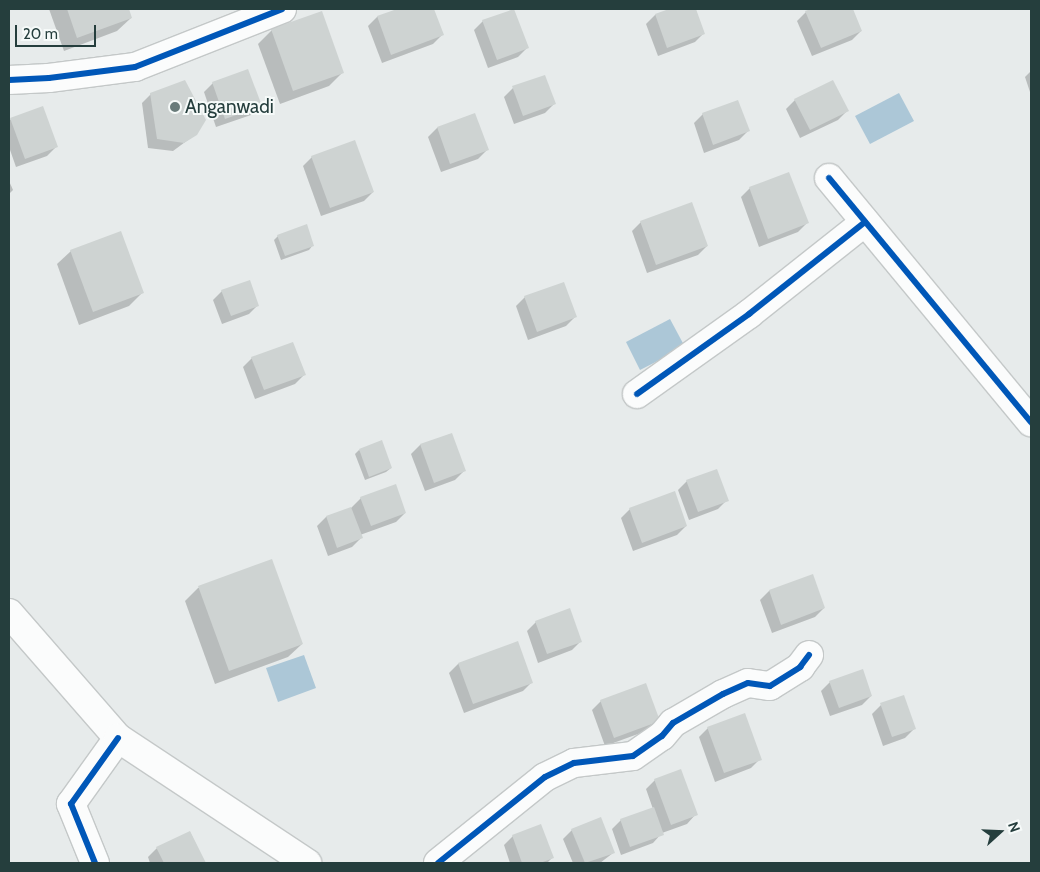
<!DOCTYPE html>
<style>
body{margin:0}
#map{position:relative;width:1040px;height:872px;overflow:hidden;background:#e7ebeb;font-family:Cabin,sans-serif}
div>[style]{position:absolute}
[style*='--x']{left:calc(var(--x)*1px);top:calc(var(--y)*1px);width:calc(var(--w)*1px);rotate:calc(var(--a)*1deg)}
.water>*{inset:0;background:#acc7d7}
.shadow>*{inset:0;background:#0003}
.building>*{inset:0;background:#ced3d2}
.roads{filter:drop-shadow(1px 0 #c4c8c8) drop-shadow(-1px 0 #c4c8c8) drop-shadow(0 1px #c4c8c8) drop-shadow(0 -1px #c4c8c8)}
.minor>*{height:28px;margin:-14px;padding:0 14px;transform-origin:14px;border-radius:14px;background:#fbfcfc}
.secondary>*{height:28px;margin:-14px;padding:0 14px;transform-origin:14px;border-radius:14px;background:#fbfcfc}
.cycleway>*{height:6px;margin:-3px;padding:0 3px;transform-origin:3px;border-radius:3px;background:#0057b8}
.dots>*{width:14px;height:14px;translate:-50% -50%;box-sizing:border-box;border:2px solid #f6faf9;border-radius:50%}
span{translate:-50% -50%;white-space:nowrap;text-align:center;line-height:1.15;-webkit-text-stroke:4px #f6faf9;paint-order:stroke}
.poi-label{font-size:19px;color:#253e3d}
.left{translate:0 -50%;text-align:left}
.frame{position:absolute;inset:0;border:10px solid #253e3d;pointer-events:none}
.north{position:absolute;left:975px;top:807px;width:50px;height:50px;-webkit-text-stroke:4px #f6faf9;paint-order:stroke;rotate:70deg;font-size:14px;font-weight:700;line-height:20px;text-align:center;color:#253e3d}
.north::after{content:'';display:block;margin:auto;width:18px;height:22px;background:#253e3d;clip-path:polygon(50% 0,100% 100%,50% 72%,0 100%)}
.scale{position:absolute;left:15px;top:25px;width:81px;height:22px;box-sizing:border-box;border:2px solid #253e3d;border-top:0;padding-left:6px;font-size:15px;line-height:18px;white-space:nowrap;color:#253e3d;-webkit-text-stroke:4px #f6faf9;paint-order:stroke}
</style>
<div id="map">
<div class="water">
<i style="clip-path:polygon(899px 93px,914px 121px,870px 144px,855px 116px)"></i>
<i style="clip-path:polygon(670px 319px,685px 347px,640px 370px,626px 342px)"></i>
<i style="clip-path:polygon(304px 655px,316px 688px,278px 702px,266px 668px)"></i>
</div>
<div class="shadow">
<i style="clip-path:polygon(49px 9px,128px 9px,131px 18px,117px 31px,64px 51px)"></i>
<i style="clip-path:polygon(401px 9px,433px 9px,442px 35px,433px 44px,382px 63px,368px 26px,377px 17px)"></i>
<i style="clip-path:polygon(673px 9px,695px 9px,704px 33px,695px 42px,658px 56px,646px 24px,655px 15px)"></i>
<i style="clip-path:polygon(815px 9px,852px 9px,861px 31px,852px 40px,812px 56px,797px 21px,806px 12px)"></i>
<i style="clip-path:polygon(483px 21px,527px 48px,518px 57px,488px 68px,474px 30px)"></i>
<i style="clip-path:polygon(272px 30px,343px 72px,329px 86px,280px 104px,258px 44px)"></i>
<i style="clip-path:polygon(1031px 71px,1031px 95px,1025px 77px)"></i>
<i style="clip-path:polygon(213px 83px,260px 106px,251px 115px,216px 127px,204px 92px)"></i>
<i style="clip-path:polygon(513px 88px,554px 104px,545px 113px,514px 124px,504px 97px)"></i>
<i style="clip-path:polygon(151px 94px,196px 134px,173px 151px,148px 148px,142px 103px)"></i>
<i style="clip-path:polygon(795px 100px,847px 111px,838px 120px,800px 138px,786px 109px)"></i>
<i style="clip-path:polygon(474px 114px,487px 150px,478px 159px,441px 172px,428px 137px,437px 128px)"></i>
<i style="clip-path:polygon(703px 114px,748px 131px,739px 140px,704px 153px,694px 123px)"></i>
<i style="clip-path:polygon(11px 119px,56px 147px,47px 156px,16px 167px,9px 147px,9px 121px)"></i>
<i style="clip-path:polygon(312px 157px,373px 192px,364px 201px,321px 216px,303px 166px)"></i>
<i style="clip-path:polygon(9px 181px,13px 190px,9px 194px)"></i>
<i style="clip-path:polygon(750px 188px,807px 223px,798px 232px,759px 247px,741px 197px)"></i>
<i style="clip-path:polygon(641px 222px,707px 246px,698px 255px,647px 273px,632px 231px)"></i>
<i style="clip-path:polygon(278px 236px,313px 245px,309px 250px,281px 260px,274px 240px)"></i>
<i style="clip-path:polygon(71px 251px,142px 293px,129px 306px,79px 325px,57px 264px)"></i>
<i style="clip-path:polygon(222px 291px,258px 305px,249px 314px,222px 324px,213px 300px)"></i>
<i style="clip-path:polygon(525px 297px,575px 317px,566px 326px,528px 340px,516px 306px)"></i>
<i style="clip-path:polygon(252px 358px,304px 375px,295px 384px,255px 399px,243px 367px)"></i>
<i style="clip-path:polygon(451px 434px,464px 471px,455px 480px,425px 491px,411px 454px,420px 445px)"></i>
<i style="clip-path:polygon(359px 450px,391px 468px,386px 472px,365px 480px,355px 454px)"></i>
<i style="clip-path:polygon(687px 481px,727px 500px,718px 509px,689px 520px,678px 490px)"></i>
<i style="clip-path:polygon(361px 498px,405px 513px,396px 522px,360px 535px,361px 538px,352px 547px,328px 556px,317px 526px,326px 517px,351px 508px)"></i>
<i style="clip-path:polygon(630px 509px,686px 526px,677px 535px,633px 551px,621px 518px)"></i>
<i style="clip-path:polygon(271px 561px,302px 644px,288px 657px,215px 684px,185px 601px,198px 588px)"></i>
<i style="clip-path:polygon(812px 576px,824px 608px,815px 617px,772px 633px,760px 600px,769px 591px)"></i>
<i style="clip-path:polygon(536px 622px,581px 641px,572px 650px,538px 663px,527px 631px)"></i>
<i style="clip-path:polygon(517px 643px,532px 682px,523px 691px,464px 713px,449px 673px,458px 664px)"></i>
<i style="clip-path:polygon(830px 682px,871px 696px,862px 705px,830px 716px,821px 691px)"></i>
<i style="clip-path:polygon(601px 701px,658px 721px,649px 730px,605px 746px,592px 710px)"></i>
<i style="clip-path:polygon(881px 705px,914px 729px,905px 738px,883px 746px,872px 714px)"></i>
<i style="clip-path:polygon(708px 728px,760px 759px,751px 768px,715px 782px,699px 737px)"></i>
<i style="clip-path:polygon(655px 780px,696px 814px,687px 824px,662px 833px,653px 843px,621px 855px,612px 829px,621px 820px,653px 809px,646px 789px)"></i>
<i style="clip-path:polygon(572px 830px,613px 853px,600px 863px,573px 863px,563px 839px)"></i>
<i style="clip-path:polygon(190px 832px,205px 863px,150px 863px,148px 857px,157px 848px)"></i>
<i style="clip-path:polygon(513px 836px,552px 858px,547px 863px,510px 863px,504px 845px)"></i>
</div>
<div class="building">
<i style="clip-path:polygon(67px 9px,129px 9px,132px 18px,77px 38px)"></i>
<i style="clip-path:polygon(397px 9px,434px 9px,444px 35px,391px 55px,377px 16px)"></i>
<i style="clip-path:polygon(514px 9px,529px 48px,497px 60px,482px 20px)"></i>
<i style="clip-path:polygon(669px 9px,696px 9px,705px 34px,667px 48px,655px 14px)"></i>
<i style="clip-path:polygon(811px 9px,853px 9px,862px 31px,821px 48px,805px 11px)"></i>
<i style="clip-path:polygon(322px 11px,344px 73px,293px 91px,271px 29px)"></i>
<i style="clip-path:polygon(248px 69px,262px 106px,225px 119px,212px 82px)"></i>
<i style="clip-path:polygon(545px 75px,556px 104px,523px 116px,512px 86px)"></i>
<i style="clip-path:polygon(185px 80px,206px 120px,197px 135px,184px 143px,157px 139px,150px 93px)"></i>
<i style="clip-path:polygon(833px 80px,849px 111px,810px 130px,794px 99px)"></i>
<i style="clip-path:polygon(738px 100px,750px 131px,713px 145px,702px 113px)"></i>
<i style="clip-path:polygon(43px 106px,58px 147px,25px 159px,10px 118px)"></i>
<i style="clip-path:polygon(475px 113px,489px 150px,450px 164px,437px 127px)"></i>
<i style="clip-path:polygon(355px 140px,374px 192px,330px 208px,311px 156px)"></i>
<i style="clip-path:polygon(789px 172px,809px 223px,768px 239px,749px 187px)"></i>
<i style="clip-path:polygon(692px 202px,708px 246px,656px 265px,640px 221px)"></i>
<i style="clip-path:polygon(307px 224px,314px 246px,285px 256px,277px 235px)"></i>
<i style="clip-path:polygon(121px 231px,144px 293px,93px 312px,70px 250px)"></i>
<i style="clip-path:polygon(250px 280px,259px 306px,231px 316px,221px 290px)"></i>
<i style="clip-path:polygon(564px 282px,577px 317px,537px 332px,524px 296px)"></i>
<i style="clip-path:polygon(293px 342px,306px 375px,264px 390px,251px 357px)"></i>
<i style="clip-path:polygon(452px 433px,466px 471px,434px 483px,420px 444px)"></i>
<i style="clip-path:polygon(382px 440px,392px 468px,369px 477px,359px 449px)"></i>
<i style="clip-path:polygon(717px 469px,729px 501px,698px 512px,686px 480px)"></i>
<i style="clip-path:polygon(396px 484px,406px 513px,371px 526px,360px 497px)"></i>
<i style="clip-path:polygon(675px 491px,687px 526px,642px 543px,629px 508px)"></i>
<i style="clip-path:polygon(351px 507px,363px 538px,337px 548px,326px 516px)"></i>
<i style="clip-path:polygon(272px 559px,303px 644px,229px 671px,198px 586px)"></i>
<i style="clip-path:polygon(813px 574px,825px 608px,781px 625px,769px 590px)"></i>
<i style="clip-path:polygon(570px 608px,582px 642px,547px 654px,535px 621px)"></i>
<i style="clip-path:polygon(518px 641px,533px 683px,473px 704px,458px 663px)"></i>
<i style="clip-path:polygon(863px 669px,872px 696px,839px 708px,829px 681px)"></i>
<i style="clip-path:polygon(646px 683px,660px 721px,614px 738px,600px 700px)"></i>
<i style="clip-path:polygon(904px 695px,916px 729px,892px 737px,880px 703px)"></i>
<i style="clip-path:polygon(745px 713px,762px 760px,724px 773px,707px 727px)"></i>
<i style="clip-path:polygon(681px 769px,698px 815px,671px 825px,654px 779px)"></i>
<i style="clip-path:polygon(654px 807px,664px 835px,630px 847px,620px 819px)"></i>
<i style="clip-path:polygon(601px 817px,615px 853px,585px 863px,571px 829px)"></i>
<i style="clip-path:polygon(541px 824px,554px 858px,540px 863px,522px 863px,512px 835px)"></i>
<i style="clip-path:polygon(190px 831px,206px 863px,164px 863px,156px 847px)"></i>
</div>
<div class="roads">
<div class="minor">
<i style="--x:9;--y:80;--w:40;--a:-2.9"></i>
<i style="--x:49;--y:78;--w:87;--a:-7.3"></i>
<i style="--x:135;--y:67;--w:158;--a:-21.5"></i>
<i style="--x:829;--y:178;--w:317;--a:50.4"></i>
<i style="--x:637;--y:394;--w:138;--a:-35.5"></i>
<i style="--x:749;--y:314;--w:148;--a:-38.4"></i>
<i style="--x:95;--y:863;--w:64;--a:-112.1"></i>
<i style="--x:71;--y:804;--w:81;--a:-54.5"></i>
<i style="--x:438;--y:863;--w:137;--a:-38.8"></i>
<i style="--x:545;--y:777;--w:32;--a:-26"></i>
<i style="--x:574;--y:763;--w:59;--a:-6.8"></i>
<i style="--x:633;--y:756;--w:35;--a:-35"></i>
<i style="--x:662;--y:736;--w:17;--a:-50"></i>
<i style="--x:673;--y:723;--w:58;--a:-30.1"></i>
<i style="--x:723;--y:694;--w:27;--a:-24"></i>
<i style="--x:748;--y:683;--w:22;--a:8"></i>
<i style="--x:770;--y:686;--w:36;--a:-32"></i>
<i style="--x:800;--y:667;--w:15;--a:-53"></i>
</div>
<div class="secondary">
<i style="--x:9;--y:613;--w:166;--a:48.9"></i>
<i style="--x:118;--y:738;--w:227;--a:33.5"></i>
</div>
</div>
<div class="cycleway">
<i style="--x:9;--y:80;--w:40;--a:-2.9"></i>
<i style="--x:49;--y:78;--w:87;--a:-7.3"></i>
<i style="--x:135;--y:67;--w:158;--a:-21.5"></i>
<i style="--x:829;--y:178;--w:317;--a:50.4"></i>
<i style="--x:637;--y:394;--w:138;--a:-35.5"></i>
<i style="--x:749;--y:314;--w:148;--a:-38.4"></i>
<i style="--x:95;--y:863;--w:64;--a:-112.1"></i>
<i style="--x:71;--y:804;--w:81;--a:-54.5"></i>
<i style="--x:438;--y:863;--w:137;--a:-38.8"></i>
<i style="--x:545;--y:777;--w:32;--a:-26"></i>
<i style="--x:574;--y:763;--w:59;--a:-6.8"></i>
<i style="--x:633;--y:756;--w:35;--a:-35"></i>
<i style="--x:662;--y:736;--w:17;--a:-50"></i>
<i style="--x:673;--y:723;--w:58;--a:-30.1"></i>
<i style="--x:723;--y:694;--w:27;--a:-24"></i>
<i style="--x:748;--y:683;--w:22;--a:8"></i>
<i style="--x:770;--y:686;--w:36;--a:-32"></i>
<i style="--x:800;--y:667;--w:15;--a:-53"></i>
</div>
<div class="dots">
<i style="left:175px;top:107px;background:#697b7a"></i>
</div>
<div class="poi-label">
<span class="left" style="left:185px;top:107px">Anganwadi</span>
</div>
<div class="frame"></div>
<div class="north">N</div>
<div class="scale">20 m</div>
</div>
